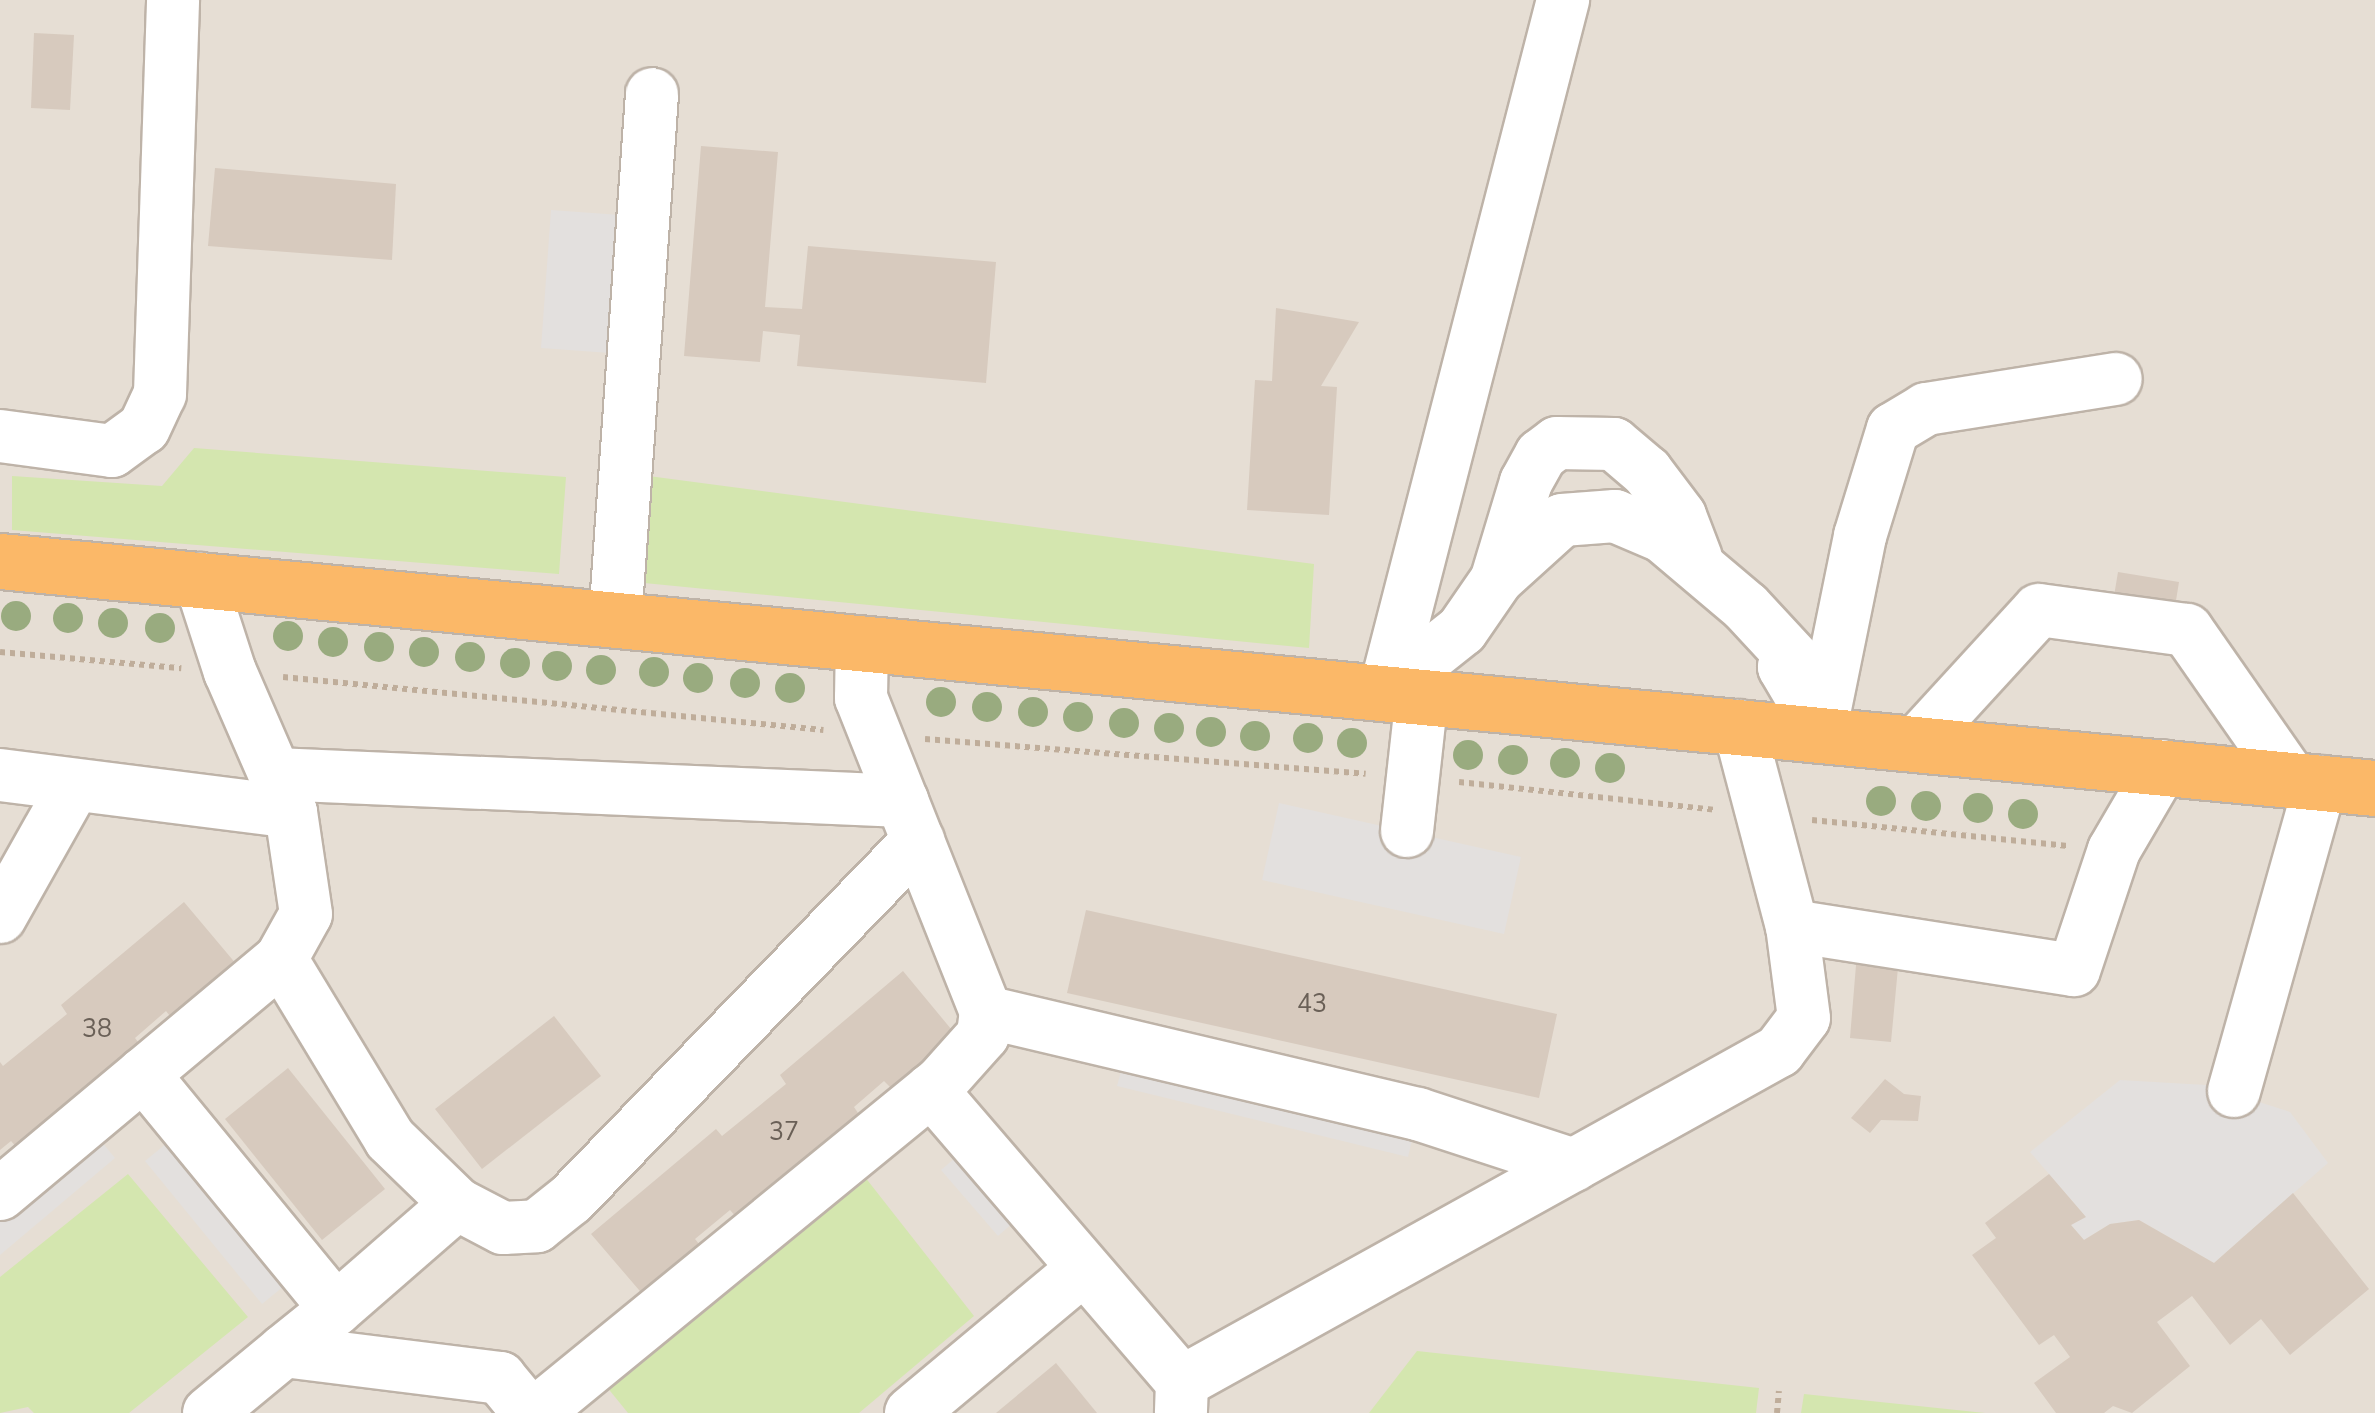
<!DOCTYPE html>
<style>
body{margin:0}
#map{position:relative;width:2375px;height:1413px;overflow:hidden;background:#f2ede6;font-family:"Nunito Sans",sans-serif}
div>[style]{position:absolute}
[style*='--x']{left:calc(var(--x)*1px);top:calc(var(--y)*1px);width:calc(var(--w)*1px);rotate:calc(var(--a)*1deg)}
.residential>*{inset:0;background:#e6ded4}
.green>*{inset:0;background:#d4e6af}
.parking>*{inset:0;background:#e3e0de}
.building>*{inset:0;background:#d7cabe}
.path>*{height:6px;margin-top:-3px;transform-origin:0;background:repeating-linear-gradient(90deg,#bfad9a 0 5px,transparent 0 10px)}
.roads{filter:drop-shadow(2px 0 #beb3a8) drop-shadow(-2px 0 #beb3a8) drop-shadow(0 2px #beb3a8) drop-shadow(0 -2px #beb3a8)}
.minor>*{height:52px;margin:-26px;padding:0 26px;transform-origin:26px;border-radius:26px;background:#fff}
.highway>*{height:55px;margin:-27.5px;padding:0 27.5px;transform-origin:27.5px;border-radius:27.5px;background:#fbb868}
.trees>*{width:30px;height:30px;margin:-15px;border-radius:50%;background:#99ab7f}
span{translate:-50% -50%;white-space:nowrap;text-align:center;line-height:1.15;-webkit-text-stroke:8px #fff;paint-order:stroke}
.number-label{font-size:25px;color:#6a6057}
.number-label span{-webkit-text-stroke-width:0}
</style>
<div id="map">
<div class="residential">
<i style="clip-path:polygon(0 0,2375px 0,2375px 1413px,0 1413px)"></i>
</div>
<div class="green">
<i style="clip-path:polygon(194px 448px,566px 477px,559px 574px,12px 530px,12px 476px,162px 486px)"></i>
<i style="clip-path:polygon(641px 475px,1314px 564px,1309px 648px,634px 582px)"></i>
<i style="clip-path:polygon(861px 1172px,974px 1316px,859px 1413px,628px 1413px,602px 1381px)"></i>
<i style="clip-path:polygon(128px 1174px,248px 1317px,129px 1413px,34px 1413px,28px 1407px,0 1413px,0 1277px)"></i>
<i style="clip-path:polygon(1417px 1351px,1759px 1388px,1756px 1413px,1369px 1413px)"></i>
<i style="clip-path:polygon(1804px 1394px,1985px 1413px,1801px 1413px)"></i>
</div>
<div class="parking">
<i style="clip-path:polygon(551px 210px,620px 215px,610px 353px,541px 348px)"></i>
<i style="clip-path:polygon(1279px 803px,1521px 857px,1504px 934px,1262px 880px)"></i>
<i style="clip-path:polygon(1128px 1045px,1418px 1114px,1408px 1157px,1117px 1086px)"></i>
<i style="clip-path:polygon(2120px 1080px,2206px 1085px,2290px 1112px,2328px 1163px,2214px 1263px,2139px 1220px,2110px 1224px,2084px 1240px,2071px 1225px,2085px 1216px,2030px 1152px)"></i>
<i style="clip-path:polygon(91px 1129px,115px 1158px,0 1255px,0 1206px)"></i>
<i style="clip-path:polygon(178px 1134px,295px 1277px,262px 1304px,145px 1161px)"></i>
<i style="clip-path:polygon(975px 1141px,1031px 1207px,998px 1236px,941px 1170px)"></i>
</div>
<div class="building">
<i style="clip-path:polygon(34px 33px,74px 35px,70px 110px,31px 108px)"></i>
<i style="clip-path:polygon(701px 146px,778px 152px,765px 307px,802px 309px,808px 246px,996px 262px,986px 383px,797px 366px,800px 335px,763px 331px,760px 362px,684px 356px)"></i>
<i style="clip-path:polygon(215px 168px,396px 184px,392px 260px,208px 246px)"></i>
<i style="clip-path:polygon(1276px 308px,1359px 322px,1321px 386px,1337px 387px,1329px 515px,1247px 510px,1255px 380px,1272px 381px)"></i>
<i style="clip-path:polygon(2118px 572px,2179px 582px,2173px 619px,2112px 608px)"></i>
<i style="clip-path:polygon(184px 902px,237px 965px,173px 1020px,166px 1011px,135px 1038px,141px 1046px,19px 1150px,11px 1141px,0 1150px,0 1062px,3px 1066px,67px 1014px,61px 1005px)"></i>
<i style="clip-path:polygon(1086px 910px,1557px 1014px,1539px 1098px,1067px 993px)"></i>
<i style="clip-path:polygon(1857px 953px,1899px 957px,1891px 1042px,1850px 1038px)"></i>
<i style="clip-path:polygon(903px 971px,956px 1035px,892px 1089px,884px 1081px,854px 1107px,860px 1116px,738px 1219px,730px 1210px,695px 1239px,703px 1249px,645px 1297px,591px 1234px,716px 1129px,722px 1136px,786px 1084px,780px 1075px)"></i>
<i style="clip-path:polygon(554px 1016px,601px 1076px,482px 1169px,435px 1109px)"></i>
<i style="clip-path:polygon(288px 1068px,385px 1189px,322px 1240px,225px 1119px)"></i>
<i style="clip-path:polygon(1885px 1079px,1904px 1094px,1921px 1096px,1918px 1121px,1881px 1120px,1870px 1133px,1851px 1118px)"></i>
<i style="clip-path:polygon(2049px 1174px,2086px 1217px,2071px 1225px,2084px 1240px,2110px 1224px,2139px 1220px,2214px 1263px,2293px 1193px,2369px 1289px,2290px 1355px,2261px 1319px,2230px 1345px,2192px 1296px,2157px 1322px,2190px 1366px,2132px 1413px,2113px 1406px,2104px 1413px,2056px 1413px,2034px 1383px,2070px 1357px,2054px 1335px,2039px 1345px,1972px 1255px,1996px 1238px,1985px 1223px)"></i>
<i style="clip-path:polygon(1056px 1363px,1097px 1413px,996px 1413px)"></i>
</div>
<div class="path">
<i style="--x:0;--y:652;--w:182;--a:5.1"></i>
<i style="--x:283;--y:677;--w:543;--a:5.61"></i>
<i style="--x:925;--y:739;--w:442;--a:4.5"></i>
<i style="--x:1459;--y:782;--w:258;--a:6.2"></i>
<i style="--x:1812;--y:820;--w:257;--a:5.8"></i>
<i style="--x:1777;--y:1413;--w:22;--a:-85"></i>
</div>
<div class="roads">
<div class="minor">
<i style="--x:0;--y:436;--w:113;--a:7.6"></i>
<i style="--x:112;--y:451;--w:39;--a:-36"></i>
<i style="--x:144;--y:428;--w:38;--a:-65"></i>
<i style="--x:160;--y:394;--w:394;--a:-88.1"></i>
<i style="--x:1497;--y:578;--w:100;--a:-73.2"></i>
<i style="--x:1526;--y:482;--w:31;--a:-61"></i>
<i style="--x:1541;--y:455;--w:20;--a:-37"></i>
<i style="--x:1557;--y:443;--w:57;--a:1"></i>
<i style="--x:1614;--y:444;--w:43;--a:40.3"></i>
<i style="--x:1647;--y:472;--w:55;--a:53.1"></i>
<i style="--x:1680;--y:516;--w:45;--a:69.1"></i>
<i style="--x:615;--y:621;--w:528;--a:-85.98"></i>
<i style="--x:1385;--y:691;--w:714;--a:-75.55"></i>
<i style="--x:1385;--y:691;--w:98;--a:-38.4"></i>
<i style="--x:1462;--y:630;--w:62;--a:-55.5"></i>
<i style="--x:1497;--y:579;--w:88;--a:-42.2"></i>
<i style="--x:1562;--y:520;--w:53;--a:-4.3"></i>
<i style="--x:1615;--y:516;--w:51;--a:23.1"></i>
<i style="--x:1662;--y:536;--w:110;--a:40.2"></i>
<i style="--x:1746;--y:607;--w:75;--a:47.2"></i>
<i style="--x:1797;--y:662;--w:14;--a:159"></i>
<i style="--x:1784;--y:667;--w:73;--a:59.6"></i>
<i style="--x:1822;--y:723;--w:191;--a:-78.5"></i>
<i style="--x:1860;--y:536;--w:112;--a:-72.9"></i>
<i style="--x:1893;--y:429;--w:39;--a:-31"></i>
<i style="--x:1926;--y:409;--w:192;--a:-9"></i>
<i style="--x:1739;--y:726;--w:207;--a:75.2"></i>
<i style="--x:1792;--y:926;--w:285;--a:8.9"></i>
<i style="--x:2074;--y:970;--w:126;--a:-71.6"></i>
<i style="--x:2114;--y:850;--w:97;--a:-59.7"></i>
<i style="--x:1917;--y:743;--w:180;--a:-47.5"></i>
<i style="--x:2039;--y:610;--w:149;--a:7.7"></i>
<i style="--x:2187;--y:630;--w:182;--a:55.1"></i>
<i style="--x:275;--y:774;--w:628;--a:2.47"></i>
<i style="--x:0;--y:775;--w:293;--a:7.2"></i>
<i style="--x:1407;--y:831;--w:136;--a:-83.7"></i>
<i style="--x:0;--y:917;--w:147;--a:-60.6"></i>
<i style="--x:281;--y:959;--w:210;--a:58.8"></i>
<i style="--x:390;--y:1139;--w:93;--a:44.1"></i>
<i style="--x:457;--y:1204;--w:52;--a:27.6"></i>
<i style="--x:503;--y:1228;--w:34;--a:-3"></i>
<i style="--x:537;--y:1226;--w:43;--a:-38.5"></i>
<i style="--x:571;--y:1199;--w:499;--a:-45.9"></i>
<i style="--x:986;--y:1012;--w:444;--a:13.3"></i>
<i style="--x:1418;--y:1114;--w:164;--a:18.1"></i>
<i style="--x:143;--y:1074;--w:304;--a:50.6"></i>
<i style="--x:336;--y:1309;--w:67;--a:141.1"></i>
<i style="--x:931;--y:1090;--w:385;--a:49.3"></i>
<i style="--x:1182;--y:1382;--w:31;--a:92"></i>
<i style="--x:2234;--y:1091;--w:321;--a:-74.3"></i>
<i style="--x:0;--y:1194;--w:366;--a:-39.9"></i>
<i style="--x:281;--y:959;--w:51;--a:-60.9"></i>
<i style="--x:306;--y:914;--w:103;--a:-98.4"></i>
<i style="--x:291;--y:812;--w:153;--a:-113.5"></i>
<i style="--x:230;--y:672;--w:98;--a:-107.9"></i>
<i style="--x:336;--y:1309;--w:160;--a:-41"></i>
<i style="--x:1182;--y:1382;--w:683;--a:-29.01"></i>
<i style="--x:1779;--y:1051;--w:41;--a:-52.9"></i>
<i style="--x:1804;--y:1018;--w:93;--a:-97.4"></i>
<i style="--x:209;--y:1413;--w:97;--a:-39.6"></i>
<i style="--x:284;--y:1351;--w:218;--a:7.1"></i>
<i style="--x:500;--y:1378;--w:45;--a:50.4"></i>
<i style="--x:536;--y:1413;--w:523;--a:-39.26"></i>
<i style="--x:941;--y:1082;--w:63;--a:-48.2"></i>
<i style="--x:983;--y:1035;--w:23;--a:-83"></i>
<i style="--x:986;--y:1012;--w:338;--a:-111.7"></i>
<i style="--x:861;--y:698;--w:55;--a:-89"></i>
<i style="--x:911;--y:1413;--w:224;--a:-39.9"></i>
</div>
<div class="highway">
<i style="--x:0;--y:561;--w:2386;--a:5.46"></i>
</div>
</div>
<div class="trees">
<i style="left:16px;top:616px"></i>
<i style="left:68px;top:618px"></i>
<i style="left:113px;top:623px"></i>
<i style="left:160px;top:628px"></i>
<i style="left:288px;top:636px"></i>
<i style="left:333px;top:642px"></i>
<i style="left:379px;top:647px"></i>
<i style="left:424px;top:652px"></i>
<i style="left:470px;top:657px"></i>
<i style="left:515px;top:663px"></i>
<i style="left:557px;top:666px"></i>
<i style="left:601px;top:670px"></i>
<i style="left:654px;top:672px"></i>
<i style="left:698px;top:678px"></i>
<i style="left:745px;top:683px"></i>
<i style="left:790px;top:688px"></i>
<i style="left:941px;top:702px"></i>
<i style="left:987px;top:707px"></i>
<i style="left:1033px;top:712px"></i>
<i style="left:1078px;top:717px"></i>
<i style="left:1124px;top:723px"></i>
<i style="left:1169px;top:728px"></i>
<i style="left:1211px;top:732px"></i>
<i style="left:1255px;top:736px"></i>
<i style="left:1308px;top:738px"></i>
<i style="left:1352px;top:743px"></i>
<i style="left:1468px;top:755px"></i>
<i style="left:1513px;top:760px"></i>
<i style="left:1565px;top:763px"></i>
<i style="left:1610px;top:768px"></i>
<i style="left:1881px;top:801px"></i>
<i style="left:1926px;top:806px"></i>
<i style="left:1978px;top:808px"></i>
<i style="left:2023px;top:814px"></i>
</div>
<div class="number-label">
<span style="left:1312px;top:1004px">43</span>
<span style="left:97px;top:1029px">38</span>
<span style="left:784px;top:1132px">37</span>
</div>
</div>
